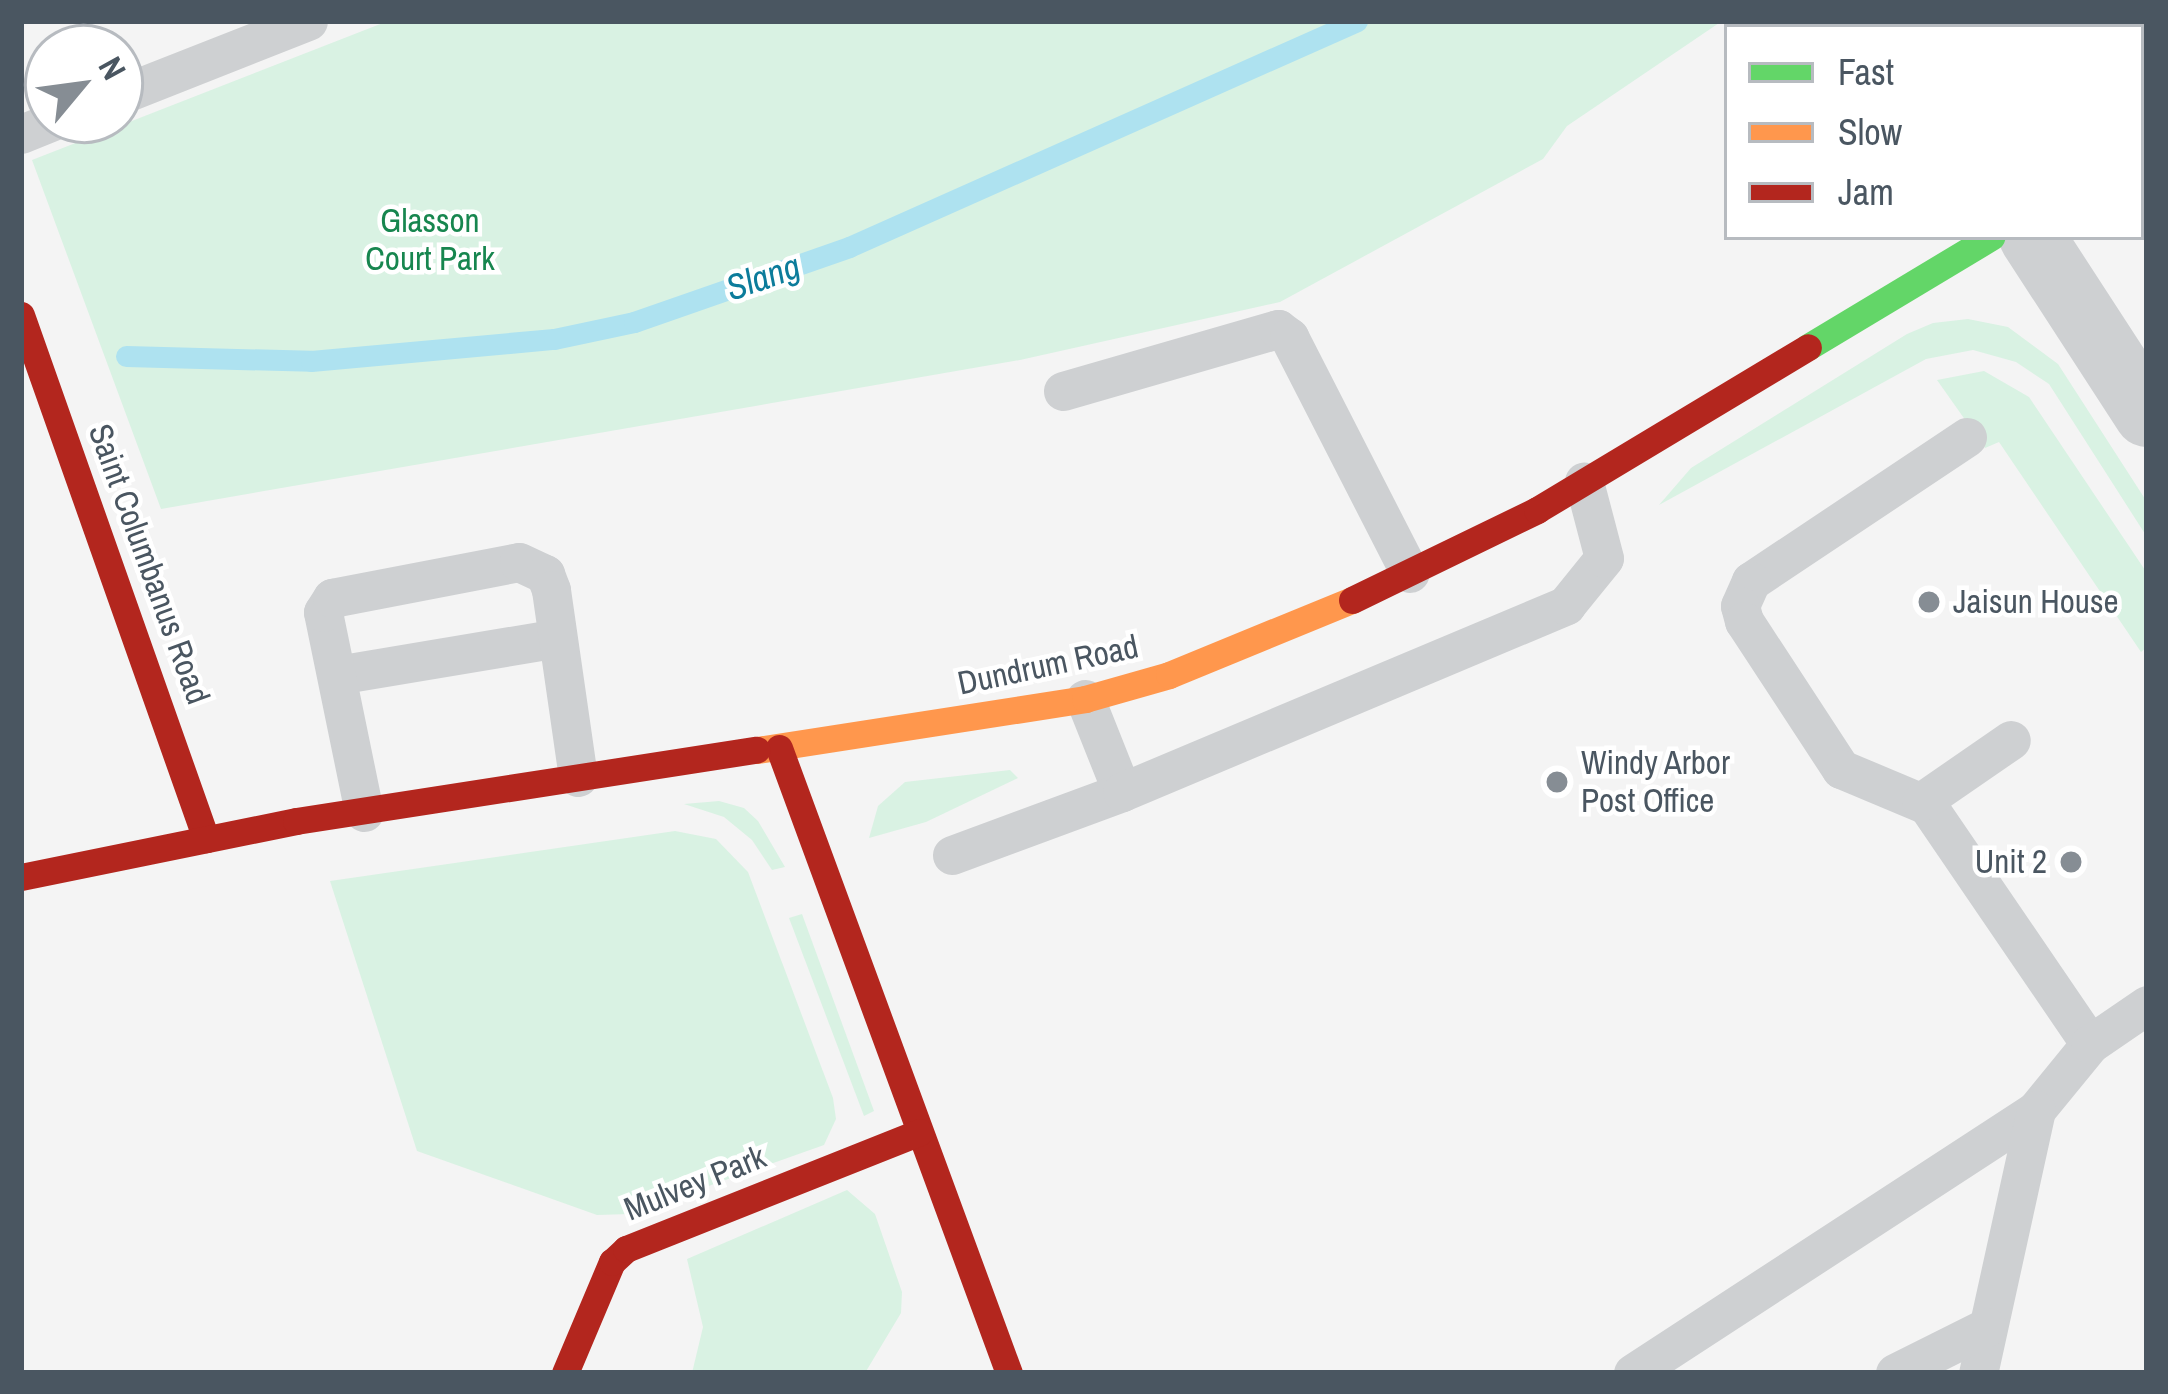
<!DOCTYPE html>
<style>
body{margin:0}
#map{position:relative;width:2168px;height:1394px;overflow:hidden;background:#f4f4f4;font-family:"Archivo Narrow",sans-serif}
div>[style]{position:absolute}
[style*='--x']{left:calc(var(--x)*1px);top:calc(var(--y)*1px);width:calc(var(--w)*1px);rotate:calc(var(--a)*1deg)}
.green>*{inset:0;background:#d9f2e3}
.stream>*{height:21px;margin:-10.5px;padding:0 10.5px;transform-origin:10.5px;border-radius:10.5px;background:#aee2f0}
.lane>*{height:39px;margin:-19.5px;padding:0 19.5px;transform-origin:19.5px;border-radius:19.5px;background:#ced0d2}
.street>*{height:66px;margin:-33px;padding:0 33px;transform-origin:33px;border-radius:33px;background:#ced0d2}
.fast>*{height:27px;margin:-13.5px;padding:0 13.5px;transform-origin:13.5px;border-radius:13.5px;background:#63d668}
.slow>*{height:27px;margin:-13.5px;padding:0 13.5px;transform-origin:13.5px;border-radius:13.5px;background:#ff974d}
.jam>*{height:27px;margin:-13.5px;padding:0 13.5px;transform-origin:13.5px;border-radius:13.5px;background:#b3261e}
.dots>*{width:33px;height:33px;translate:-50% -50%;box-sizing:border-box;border:6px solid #fff;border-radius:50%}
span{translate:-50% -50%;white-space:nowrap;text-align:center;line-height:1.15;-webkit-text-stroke:9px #fff;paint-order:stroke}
.park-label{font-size:33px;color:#17864f}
.street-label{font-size:33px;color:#4a5661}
.poi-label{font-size:33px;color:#4a5661}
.left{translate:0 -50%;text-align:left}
.right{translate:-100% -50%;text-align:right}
.water-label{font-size:36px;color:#0c7c9b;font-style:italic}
.frame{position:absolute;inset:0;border:24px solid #4a5661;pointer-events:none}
.legend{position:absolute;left:1724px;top:24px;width:420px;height:216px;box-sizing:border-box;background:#fff;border:3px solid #b7bbc0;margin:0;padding:15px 21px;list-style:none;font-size:36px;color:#4a5661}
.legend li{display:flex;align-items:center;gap:24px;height:60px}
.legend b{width:60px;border:3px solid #b7bbc0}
.north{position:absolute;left:24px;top:24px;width:120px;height:120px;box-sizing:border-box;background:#fff;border:3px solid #b7bbc0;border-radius:50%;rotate:61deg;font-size:33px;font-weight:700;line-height:48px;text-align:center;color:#4a5661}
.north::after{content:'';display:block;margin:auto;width:42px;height:54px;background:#868d94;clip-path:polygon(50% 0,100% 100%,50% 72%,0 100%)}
</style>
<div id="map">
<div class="green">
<i style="clip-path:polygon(388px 21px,1722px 21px,1567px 126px,1543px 159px,1280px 302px,1020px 360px,161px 509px,32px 160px)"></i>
<i style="clip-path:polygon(2017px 21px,2147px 21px,2147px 64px,2141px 68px,2141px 27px,2021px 27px)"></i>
<i style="clip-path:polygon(1968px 319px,2008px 327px,2058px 364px,2147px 502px,2147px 537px,2049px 384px,2016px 362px,1973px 350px,1926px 359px,1659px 505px,1691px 468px,1907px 334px,1933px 323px)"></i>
<i style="clip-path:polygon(1984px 371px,2029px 397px,2147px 573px,2147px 647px,2141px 652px,1999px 442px,1985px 448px,1937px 380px)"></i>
<i style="clip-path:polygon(1010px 770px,1018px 778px,926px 822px,869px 838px,878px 806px,905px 782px)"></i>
<i style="clip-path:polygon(719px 801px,744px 808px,758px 821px,785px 867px,772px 870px,752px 840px,724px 817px,684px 804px)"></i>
<i style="clip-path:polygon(675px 831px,716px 839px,748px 872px,833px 1098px,836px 1119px,824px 1145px,630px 1214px,597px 1215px,417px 1151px,330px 881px)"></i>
<i style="clip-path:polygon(802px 914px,874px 1111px,864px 1116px,789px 918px)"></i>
<i style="clip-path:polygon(847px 1190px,875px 1214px,902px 1292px,901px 1313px,865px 1373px,692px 1373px,703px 1327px,687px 1259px)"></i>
</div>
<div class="stream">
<i style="--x:126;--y:356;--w:185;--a:1.5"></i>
<i style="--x:311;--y:361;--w:244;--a:-5.2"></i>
<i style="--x:554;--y:339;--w:82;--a:-12"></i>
<i style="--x:634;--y:322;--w:228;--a:-19.2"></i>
<i style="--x:849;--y:247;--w:556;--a:-23.98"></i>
</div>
<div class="lane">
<i style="--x:120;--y:95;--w:202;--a:-21.5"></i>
<i style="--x:21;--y:134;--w:38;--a:-22"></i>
<i style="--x:1063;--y:391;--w:224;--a:-16.1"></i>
<i style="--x:1278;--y:329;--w:14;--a:36"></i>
<i style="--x:1289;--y:337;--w:265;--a:62.9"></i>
<i style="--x:1967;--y:437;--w:260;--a:146.3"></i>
<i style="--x:1751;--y:581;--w:27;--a:114"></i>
<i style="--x:1740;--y:606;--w:16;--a:75"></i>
<i style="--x:1744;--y:621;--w:177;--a:56.8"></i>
<i style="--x:1841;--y:769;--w:93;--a:22.7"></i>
<i style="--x:1927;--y:805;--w:289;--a:55.7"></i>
<i style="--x:337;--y:675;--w:223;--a:-9.5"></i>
<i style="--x:1085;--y:699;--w:100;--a:68.3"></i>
<i style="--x:1921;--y:802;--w:109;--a:-34.6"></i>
<i style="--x:364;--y:812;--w:204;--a:-101.6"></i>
<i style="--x:323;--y:612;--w:17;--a:-57"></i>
<i style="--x:332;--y:598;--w:190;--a:-10.9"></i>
<i style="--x:519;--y:562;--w:29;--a:25"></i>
<i style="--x:545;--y:574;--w:17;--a:69"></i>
<i style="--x:551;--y:590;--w:189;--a:81.8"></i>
<i style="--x:952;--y:855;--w:181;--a:-20.3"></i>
<i style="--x:1122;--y:792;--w:482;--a:-22.8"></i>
<i style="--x:1566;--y:605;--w:60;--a:-51"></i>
<i style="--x:1604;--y:558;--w:79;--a:-104.7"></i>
<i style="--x:2036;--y:1110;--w:85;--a:-50.7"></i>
<i style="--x:2090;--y:1044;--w:69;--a:-34.4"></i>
<i style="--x:1633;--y:1373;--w:481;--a:-33.1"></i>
<i style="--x:2036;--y:1110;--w:269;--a:102.4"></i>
<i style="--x:1895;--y:1373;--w:103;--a:-26.6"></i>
</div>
<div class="street">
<i style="--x:2032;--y:237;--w:211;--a:57"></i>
</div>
<div class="fast">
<i style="--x:2141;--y:146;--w:7;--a:-27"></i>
<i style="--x:1808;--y:347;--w:214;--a:-31"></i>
</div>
<div class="slow">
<i style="--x:757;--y:750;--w:332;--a:-8.8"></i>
<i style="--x:1085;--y:699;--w:87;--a:-15.9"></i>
<i style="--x:1169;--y:675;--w:198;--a:-22.3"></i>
</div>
<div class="jam">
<i style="--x:21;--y:315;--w:556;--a:70.55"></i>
<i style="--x:1352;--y:600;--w:206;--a:-25.9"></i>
<i style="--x:1537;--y:510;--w:316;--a:-31"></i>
<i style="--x:779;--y:748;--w:666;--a:69.8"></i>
<i style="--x:21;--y:877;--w:281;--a:-11.5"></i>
<i style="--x:296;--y:821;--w:466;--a:-8.8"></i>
<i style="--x:565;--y:1373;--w:121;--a:-67.1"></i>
<i style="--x:612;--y:1262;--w:19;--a:-43"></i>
<i style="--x:626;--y:1249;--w:316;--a:-21.7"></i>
</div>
<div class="dots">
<i style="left:1929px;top:602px;background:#868d94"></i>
<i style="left:1557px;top:782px;background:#868d94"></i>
<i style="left:2071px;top:862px;background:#868d94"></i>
</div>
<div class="park-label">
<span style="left:430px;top:240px">Glasson<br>Court Park</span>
</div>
<div class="street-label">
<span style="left:149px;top:564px;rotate:70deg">Saint Columbanus Road</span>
<span style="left:1048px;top:665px;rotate:-12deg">Dundrum Road</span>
<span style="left:695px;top:1183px;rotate:-22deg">Mulvey Park</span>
</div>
<div class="poi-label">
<span class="left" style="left:1953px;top:602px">Jaisun House</span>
<span class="left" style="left:1581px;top:782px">Windy Arbor<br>Post Office</span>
<span class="right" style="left:2047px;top:862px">Unit 2</span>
</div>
<div class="water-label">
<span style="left:763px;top:277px;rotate:-19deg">Slang</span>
</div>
<div class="frame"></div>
<ul class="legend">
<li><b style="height:15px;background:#63d668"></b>Fast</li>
<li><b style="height:15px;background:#ff974d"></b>Slow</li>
<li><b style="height:15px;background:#b3261e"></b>Jam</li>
</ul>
<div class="north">N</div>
</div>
